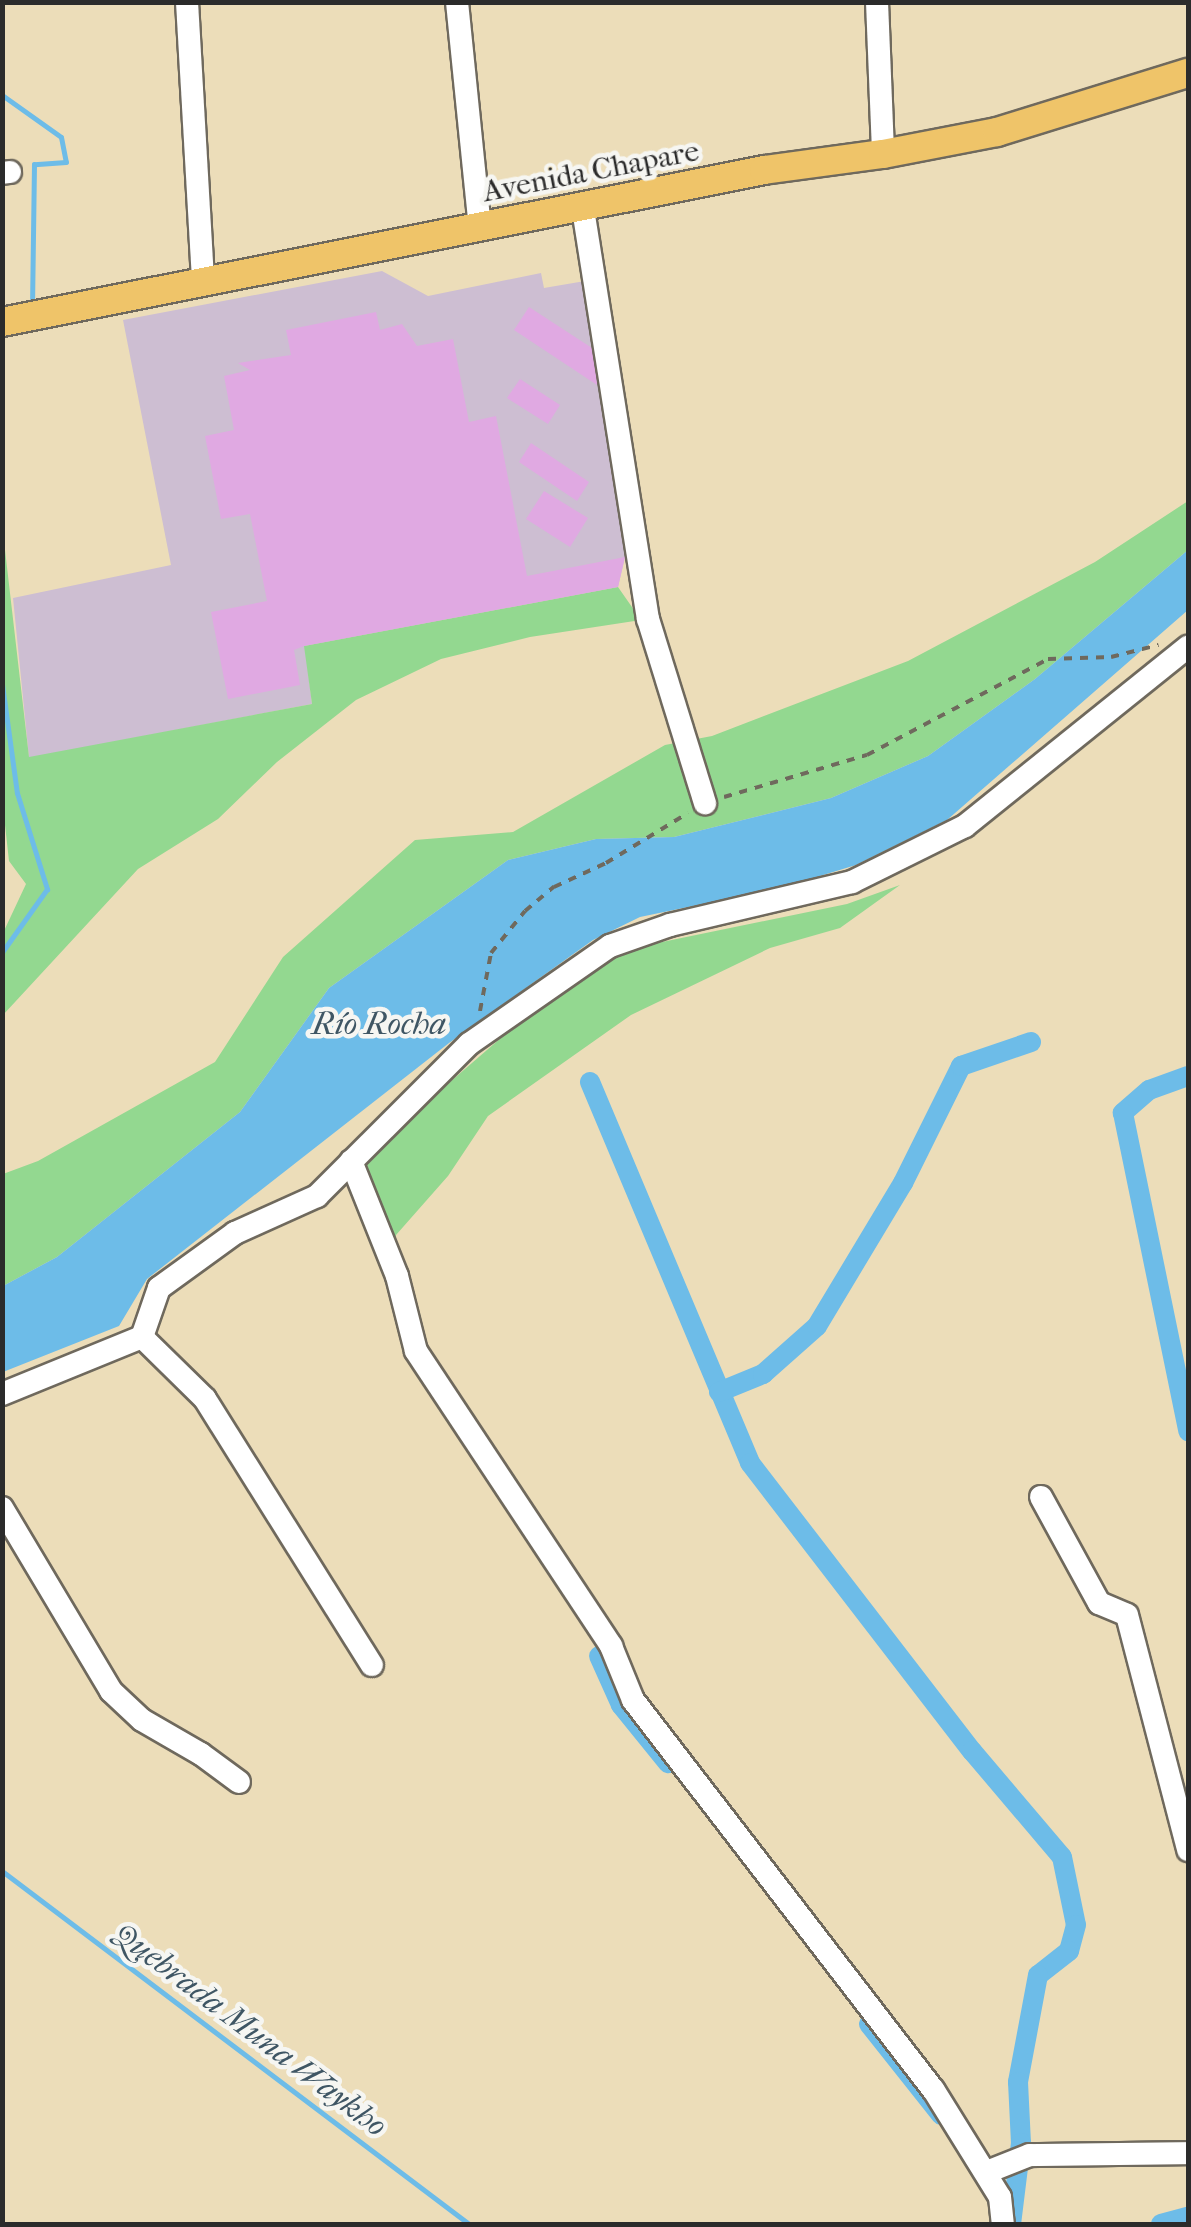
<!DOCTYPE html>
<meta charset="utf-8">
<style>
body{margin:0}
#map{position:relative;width:1191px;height:2227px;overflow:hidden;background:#ecddb9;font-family:"IM FELL French Canon",serif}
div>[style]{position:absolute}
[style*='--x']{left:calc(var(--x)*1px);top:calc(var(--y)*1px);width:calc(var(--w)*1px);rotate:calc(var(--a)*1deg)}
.industrial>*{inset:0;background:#cdbed2}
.green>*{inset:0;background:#93d890}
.water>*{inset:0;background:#6dbce8}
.stream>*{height:5px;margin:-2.5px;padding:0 2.5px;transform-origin:2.5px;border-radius:2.5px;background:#6dbce8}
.canal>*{height:20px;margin:-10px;padding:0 10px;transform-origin:10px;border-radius:10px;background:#6dbce8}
.building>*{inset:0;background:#e0a9e2}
.path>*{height:4px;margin-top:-2px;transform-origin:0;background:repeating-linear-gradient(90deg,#6f695d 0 8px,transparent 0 16px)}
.roads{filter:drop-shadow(2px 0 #6f695d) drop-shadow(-2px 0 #6f695d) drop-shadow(0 2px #6f695d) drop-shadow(0 -2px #6f695d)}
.minor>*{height:22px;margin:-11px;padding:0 11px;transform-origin:11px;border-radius:11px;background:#fff}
.major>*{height:28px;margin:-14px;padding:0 14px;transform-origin:14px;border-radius:14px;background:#efc469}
span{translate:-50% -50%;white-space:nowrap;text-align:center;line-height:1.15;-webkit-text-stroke:9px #f6f6f2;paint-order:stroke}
.street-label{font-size:30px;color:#2b2b2b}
.water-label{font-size:32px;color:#3f5664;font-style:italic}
.frame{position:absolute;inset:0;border:5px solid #2b2b2b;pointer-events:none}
</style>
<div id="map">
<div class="industrial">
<i style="clip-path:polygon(382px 271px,428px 296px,541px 273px,544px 288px,585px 281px,625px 557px,618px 587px,305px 646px,312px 704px,29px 758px,13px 598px,171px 565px,123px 320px)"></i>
</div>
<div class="green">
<i style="clip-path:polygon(1188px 501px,1188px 550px,1035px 679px,928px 756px,831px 798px,771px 813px,674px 837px,596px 839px,508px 860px,329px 988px,240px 1112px,57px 1257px,3px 1286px,3px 1174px,38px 1161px,215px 1062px,283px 957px,415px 840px,513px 832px,665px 745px,712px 736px,908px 661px,1095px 562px)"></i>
<i style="clip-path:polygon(2px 524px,29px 757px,312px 704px,304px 646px,618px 587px,641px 620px,530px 637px,441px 659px,356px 700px,277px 762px,218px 819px,138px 869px,3px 1015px,3px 933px,26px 884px,9px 861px,3px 807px)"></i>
<i style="clip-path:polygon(900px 885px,840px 928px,770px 948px,631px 1015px,488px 1116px,448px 1176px,396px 1235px,394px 1253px,360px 1169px,428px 1101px,502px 1037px,628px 949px,847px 904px)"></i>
</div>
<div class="water">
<i style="clip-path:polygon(1188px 550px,1188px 610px,947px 820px,856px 865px,784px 887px,640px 917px,593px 940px,449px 1043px,147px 1279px,119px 1326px,3px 1372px,3px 1286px,57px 1257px,240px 1112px,329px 988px,508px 860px,596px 839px,674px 837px,771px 813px,831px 798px,928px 756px,1035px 679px)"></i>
</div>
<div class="stream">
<i style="--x:2;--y:95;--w:72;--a:35.4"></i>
<i style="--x:61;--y:137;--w:25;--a:79"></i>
<i style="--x:66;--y:162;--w:32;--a:176"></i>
<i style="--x:34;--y:164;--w:135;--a:90.8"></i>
<i style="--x:2;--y:684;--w:110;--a:82.2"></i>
<i style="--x:17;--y:793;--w:101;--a:72.6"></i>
<i style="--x:47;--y:889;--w:77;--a:125.5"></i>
<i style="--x:2;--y:1871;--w:585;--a:37.09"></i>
</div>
<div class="canal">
<i style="--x:1188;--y:1076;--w:41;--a:160.3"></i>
<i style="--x:1149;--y:1090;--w:35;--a:139"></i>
<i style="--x:1123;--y:1113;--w:325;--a:78.4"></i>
<i style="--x:590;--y:1082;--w:413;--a:67.2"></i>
<i style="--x:750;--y:1463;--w:364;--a:52.4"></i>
<i style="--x:972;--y:1751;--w:139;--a:49.7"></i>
<i style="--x:1062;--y:1857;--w:69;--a:78.4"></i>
<i style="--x:1076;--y:1925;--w:27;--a:105"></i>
<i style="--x:1069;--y:1951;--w:39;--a:142"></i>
<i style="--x:1038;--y:1975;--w:109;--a:100.6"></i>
<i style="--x:1018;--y:2082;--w:61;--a:87.2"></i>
<i style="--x:1021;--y:2143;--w:82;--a:97"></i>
<i style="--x:719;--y:1392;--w:48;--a:-22.2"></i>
<i style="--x:763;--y:1374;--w:72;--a:-41.6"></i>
<i style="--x:817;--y:1326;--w:167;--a:-59"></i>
<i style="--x:903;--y:1183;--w:131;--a:-63.6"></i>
<i style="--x:961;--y:1066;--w:74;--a:-18.9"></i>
<i style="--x:599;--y:1656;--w:54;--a:65.8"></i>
<i style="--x:621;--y:1705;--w:75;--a:51"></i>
<i style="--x:869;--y:2024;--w:116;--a:51.6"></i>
<i style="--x:1161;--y:2224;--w:28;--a:-15"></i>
</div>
<div class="building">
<i style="clip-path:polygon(529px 307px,595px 350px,597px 385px,514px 330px)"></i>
<i style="clip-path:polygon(376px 312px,380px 330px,402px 324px,417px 346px,453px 339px,469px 422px,496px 416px,527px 576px,625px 557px,618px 587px,304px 646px,294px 650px,300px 685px,228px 699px,211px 612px,267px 601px,250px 514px,221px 519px,205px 436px,234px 430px,224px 376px,250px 370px,238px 363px,291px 355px,286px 330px)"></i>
<i style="clip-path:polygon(520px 379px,560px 405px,548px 424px,507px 398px)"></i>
<i style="clip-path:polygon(531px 443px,589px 482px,577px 501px,519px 462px)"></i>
<i style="clip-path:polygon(544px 491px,588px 518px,570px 547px,526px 519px)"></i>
</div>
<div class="path">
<i style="--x:724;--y:797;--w:149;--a:-16.4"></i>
<i style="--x:867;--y:755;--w:205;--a:-27.9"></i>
<i style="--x:1048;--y:659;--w:63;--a:-1.8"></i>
<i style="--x:1111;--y:657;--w:49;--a:-14.3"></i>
<i style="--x:480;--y:1011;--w:59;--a:-79.3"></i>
<i style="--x:491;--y:953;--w:54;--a:-51"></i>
<i style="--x:525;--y:911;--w:38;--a:-40"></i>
<i style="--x:554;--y:887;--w:57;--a:-24.8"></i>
<i style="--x:606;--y:863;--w:96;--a:-31.4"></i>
</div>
<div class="roads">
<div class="minor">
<i style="--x:187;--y:2;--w:281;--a:86.7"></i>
<i style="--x:457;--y:2;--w:227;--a:84.2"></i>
<i style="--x:877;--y:2;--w:152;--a:87.7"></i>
<i style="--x:2;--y:173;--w:8;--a:-7"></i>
<i style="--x:583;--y:209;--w:415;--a:81"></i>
<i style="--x:648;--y:619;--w:193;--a:72.8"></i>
<i style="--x:351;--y:1161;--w:124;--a:68.2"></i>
<i style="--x:397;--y:1276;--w:77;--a:75.8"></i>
<i style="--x:416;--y:1351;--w:354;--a:56.5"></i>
<i style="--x:611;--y:1646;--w:58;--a:67.8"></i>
<i style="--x:633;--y:1700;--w:491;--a:52.4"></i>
<i style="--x:933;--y:2089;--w:127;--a:58.2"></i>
<i style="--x:1000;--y:2197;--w:27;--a:84"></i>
<i style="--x:142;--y:1337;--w:88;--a:44.5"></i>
<i style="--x:205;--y:1399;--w:314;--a:57.9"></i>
<i style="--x:2;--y:1394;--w:151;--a:-22.2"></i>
<i style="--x:142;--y:1337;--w:52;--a:-70.9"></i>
<i style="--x:159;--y:1288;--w:94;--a:-35.9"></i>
<i style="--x:235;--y:1233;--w:90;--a:-24.3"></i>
<i style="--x:317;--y:1196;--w:215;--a:-45"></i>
<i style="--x:469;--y:1044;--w:172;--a:-34.8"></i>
<i style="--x:610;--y:946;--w:64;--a:-19.3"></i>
<i style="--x:670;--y:925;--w:187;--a:-13.3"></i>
<i style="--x:852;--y:882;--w:126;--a:-26.4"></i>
<i style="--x:965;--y:826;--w:286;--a:-38.8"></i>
<i style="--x:1041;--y:1497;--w:121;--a:61.3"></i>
<i style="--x:1099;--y:1603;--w:30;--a:23"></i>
<i style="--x:1127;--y:1615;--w:243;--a:75.4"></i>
<i style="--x:2;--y:1508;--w:213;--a:59.2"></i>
<i style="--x:111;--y:1691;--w:42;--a:43.1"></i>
<i style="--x:142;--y:1720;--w:68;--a:30"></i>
<i style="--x:201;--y:1754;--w:47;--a:36.4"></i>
<i style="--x:987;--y:2172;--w:46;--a:-21.6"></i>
<i style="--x:1030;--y:2155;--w:158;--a:-0.7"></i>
</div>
<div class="major">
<i style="--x:2;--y:322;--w:777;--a:-11.28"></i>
<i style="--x:764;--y:170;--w:120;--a:-7.7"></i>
<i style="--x:883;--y:154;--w:116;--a:-10.9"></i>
<i style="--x:997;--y:132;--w:200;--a:-17.2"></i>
</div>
</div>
<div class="street-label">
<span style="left:591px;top:172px;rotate:-11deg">Avenida Chapare</span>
</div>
<div class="water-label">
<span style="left:379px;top:1024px">Río Rocha</span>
<span style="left:250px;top:2030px;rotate:37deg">Quebrada Muna Waykho</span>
</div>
<div class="frame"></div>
</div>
